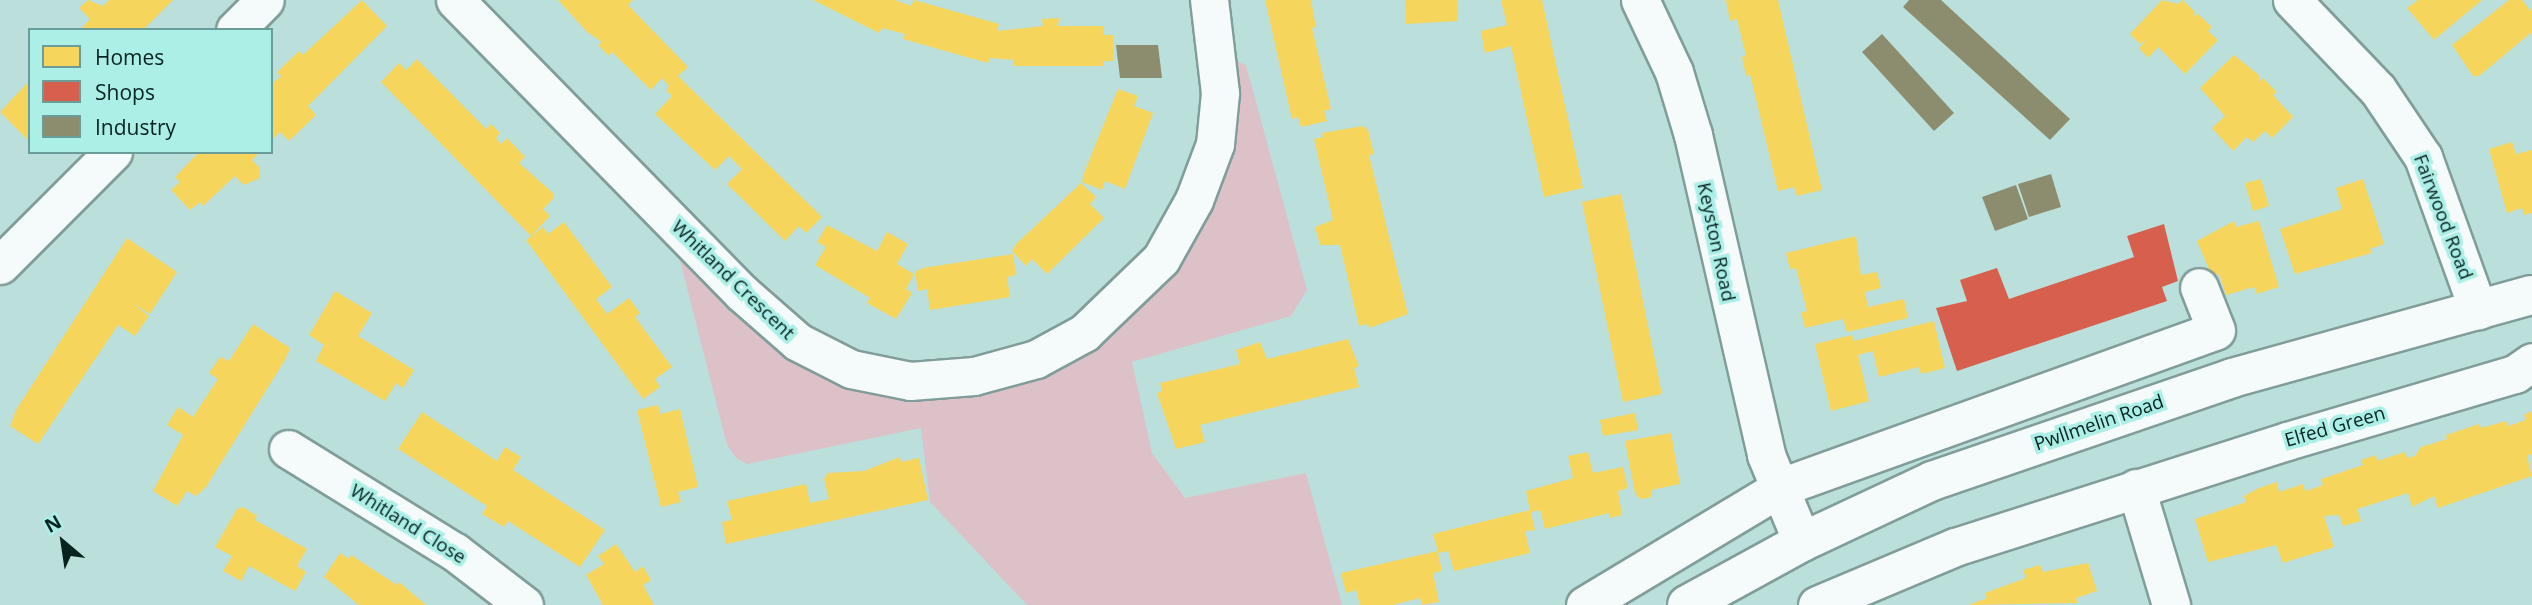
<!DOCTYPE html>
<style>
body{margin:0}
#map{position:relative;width:2532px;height:605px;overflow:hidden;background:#bbe0db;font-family:"Open Sans",sans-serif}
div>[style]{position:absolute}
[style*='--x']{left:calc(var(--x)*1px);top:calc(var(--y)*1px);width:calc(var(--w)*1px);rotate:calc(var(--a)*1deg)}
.green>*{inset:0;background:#dcc1c8}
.homes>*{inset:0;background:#f6d55c}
.shops>*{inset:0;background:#d6604d}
.industry>*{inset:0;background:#8c8c6e}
.roads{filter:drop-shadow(2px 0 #809d9a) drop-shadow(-2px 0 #809d9a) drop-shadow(0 2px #809d9a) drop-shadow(0 -2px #809d9a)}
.street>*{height:37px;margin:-18.5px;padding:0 18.5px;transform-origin:18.5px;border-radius:18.5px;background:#f5fafa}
.secondary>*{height:38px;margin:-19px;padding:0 19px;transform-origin:19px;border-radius:19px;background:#f5fafa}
span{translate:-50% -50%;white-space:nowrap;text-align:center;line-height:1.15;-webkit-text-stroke:7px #acefe6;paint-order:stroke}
.street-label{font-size:19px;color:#072320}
.legend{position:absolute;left:28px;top:28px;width:245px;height:126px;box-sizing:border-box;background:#acefe6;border:2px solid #6a9d97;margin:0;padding:9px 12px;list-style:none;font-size:21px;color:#072320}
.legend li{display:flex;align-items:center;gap:14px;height:35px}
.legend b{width:35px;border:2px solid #6a9d97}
.north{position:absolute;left:28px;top:507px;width:70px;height:70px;-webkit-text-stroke:5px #acefe6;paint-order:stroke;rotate:331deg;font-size:19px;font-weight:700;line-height:28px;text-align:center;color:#072320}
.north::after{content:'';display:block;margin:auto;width:24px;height:32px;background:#072320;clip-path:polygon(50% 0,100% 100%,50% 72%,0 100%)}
</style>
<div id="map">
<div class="green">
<i style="clip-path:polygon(1217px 53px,1246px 65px,1307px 290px,1291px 316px,1132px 362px,1152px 453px,1185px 498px,1306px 473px,1342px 605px,1027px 605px,930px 502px,921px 428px,747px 464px,736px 458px,727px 445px,669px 217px,742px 293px,910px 381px,1084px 333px,1194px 200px)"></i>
</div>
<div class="homes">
<i style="clip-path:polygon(88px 0,103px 6px,109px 0,173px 0,143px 30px,80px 30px,90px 19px,79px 8px)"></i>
<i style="clip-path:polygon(362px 0,387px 26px,308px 106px,316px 115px,289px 141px,280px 132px,271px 141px,271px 85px,281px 76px,277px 72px,299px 51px,303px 55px)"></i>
<i style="clip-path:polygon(558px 0,633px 0,628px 5px,688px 67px,678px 76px,822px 217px,806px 233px,799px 226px,785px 241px,727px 184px,742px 169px,729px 156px,715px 170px,655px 114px,672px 96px,666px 90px,669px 86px,662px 78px,651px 90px,612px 52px,609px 56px,598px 45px,602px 42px,587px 32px)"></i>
<i style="clip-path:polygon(813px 0,895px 0,911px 6px,914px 0,999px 24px,997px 31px,1043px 26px,1042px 19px,1059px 18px,1058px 26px,1104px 26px,1104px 35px,1113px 35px,1113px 61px,1103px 61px,1103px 66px,1014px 66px,1014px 60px,990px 58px,988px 63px,903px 39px,905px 34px,882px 28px,879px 33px)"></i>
<i style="clip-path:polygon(1265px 0,1311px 0,1316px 27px,1312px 28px,1331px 109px,1324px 111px,1327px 121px,1301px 127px,1298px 117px,1292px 119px)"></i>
<i style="clip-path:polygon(1405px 0,1457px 0,1458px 21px,1406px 24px)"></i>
<i style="clip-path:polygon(1501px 0,1542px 0,1583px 188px,1544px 197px,1511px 46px,1485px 53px,1481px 31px,1507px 25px)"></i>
<i style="clip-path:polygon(1726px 0,1778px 0,1822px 190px,1797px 196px,1794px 187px,1778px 191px,1750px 74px,1746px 76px,1742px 57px,1746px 56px,1737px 19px,1730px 21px)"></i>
<i style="clip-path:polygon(2162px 0,2178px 4px,2183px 0,2195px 12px,2193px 16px,2198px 14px,2212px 27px,2208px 31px,2218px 40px,2185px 74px,2158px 47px,2148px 58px,2139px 48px,2147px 39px,2140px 44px,2130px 34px)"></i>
<i style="clip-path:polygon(2418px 0,2482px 0,2434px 40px,2407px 8px)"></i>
<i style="clip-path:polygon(2509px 0,2522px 0,2532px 12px,2532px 32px,2479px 76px,2473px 76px,2452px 45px)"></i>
<i style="clip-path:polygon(2234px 55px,2260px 76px,2259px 82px,2263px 78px,2277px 92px,2273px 95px,2293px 117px,2272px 138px,2265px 131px,2253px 142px,2247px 137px,2233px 151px,2212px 128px,2225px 116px,2200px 88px)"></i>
<i style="clip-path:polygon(417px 59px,486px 129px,491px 124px,500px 133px,496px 138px,501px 144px,507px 138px,525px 157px,519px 163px,553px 193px,554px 198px,543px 209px,550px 216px,531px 236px,381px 82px,399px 63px,406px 70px)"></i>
<i style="clip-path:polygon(30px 80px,30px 142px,0 112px)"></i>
<i style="clip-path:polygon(1118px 89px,1138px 96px,1134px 106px,1153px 113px,1125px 189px,1105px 181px,1102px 190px,1082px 182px,1084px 173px)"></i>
<i style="clip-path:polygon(1363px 126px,1368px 130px,1374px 154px,1369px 155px,1408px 314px,1369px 328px,1368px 324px,1359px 326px,1340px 245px,1320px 245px,1315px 227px,1333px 220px,1314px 139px,1323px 137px,1322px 133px)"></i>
<i style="clip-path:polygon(2512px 142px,2516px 154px,2532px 150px,2532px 213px,2524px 215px,2522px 208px,2507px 213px,2489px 149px)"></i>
<i style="clip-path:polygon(199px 152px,260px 152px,252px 160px,260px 168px,260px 178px,244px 185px,235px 176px,203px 206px,200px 202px,190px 210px,171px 190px,180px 182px,175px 177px)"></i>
<i style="clip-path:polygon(2261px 179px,2269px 206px,2253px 211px,2245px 183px)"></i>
<i style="clip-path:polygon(2363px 179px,2384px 244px,2370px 249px,2372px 253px,2295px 274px,2280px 229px,2342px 209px,2336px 188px)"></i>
<i style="clip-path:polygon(1081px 183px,1096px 197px,1090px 204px,1104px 218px,1047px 274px,1032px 259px,1026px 266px,1012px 251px,1016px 244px)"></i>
<i style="clip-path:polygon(1621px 194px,1662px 394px,1623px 402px,1582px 202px)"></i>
<i style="clip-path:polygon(2234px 221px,2236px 227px,2259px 221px,2279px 287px,2257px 294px,2254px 287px,2226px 295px,2219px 274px,2212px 276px,2197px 241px)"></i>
<i style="clip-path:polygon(564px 222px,612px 287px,596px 299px,607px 314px,629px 298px,640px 313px,635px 317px,672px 367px,655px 379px,660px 387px,643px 399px,526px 240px,543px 227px,548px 234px)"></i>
<i style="clip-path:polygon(827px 225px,877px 251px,887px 232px,908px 244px,897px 264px,914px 274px,906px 289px,912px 293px,896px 319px,867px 303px,870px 298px,815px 265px,826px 247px,817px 242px)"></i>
<i style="clip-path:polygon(1856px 236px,1861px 275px,1877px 272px,1881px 288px,1865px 292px,1868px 307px,1904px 299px,1908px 318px,1847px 332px,1843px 319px,1805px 328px,1801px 312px,1807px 311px,1796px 268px,1790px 269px,1786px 253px)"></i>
<i style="clip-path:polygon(127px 238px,177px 272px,150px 314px,132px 303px,149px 316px,135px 336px,118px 325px,38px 444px,10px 426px,16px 410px)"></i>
<i style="clip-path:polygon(1013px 254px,1016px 275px,1007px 277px,1010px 297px,930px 310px,927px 289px,918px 291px,915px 272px,923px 268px)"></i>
<i style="clip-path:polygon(335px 291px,372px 313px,358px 336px,414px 370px,403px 388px,396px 383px,385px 401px,316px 361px,324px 345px,309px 335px)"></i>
<i style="clip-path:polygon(1934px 321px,1945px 368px,1921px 374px,1919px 367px,1879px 377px,1873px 351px,1858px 355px,1869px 401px,1831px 411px,1815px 344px,1852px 335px,1854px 341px)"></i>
<i style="clip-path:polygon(253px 324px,290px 348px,285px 360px,206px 487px,196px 496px,187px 491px,177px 506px,153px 491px,183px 435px,167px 425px,178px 407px,193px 417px,218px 379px,209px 373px,220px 357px,229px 361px)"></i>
<i style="clip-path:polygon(1348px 339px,1359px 366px,1354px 368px,1359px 387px,1200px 425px,1205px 442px,1176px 449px,1157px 393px,1162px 391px,1160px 383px,1240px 364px,1236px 350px,1260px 342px,1267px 359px)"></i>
<i style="clip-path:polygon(658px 405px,660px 414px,680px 409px,698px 487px,678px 492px,681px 502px,661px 507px,637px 410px)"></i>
<i style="clip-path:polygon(2532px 411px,2532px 454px,2527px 456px,2532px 476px,2438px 508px,2434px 496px,2412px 507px,2408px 493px,2357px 509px,2361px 521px,2343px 526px,2339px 515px,2324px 516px,2334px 547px,2283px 563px,2276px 545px,2208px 562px,2195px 519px,2246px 502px,2244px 496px,2259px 488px,2277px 482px,2279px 492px,2303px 484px,2305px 491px,2315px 488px,2323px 485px,2321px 479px,2363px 465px,2361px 460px,2376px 455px,2377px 461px,2405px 452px,2407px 458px,2415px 456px,2421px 447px,2447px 439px,2446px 435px,2479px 424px,2481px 428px,2506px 421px,2508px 426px,2526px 420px,2524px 415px)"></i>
<i style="clip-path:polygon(422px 412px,497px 461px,505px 447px,521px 457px,513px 470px,605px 530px,580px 567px,508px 521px,504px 527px,482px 514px,487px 506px,398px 449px)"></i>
<i style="clip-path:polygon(1635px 413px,1638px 430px,1603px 436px,1600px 420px)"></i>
<i style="clip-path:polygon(1671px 433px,1680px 484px,1651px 490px,1652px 497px,1640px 499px,1635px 493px,1625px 441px)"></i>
<i style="clip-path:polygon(1588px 452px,1593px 473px,1623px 467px,1628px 488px,1618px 491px,1622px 515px,1610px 518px,1609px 513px,1545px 529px,1540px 510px,1531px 512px,1535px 530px,1525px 531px,1530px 553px,1454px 571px,1448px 551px,1438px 553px,1442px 571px,1433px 573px,1439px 602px,1422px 605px,1420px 598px,1392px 605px,1360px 605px,1356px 590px,1346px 593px,1341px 573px,1438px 551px,1433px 534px,1530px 510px,1526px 491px,1573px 478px,1568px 456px)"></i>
<i style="clip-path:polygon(900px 457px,901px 462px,919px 458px,928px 500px,726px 544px,722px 522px,732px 520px,727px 501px,806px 484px,810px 503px,829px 499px,824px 479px,828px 473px,864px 471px)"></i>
<i style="clip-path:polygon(243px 507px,257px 516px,255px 520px,307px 549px,297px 566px,306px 572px,295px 591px,249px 566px,241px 581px,223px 571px,232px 556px,215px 547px,237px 509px)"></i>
<i style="clip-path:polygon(616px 544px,635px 572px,643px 566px,651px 580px,643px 585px,654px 605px,603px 605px,586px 575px,604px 564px,598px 556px)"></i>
<i style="clip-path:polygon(340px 553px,349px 559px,351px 555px,397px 585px,399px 582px,426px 605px,359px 605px,324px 577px)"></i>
<i style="clip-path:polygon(2088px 563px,2097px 591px,2076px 598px,2078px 603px,1968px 605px,1987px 598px,1985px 593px,2026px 578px,2023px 570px,2040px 565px,2043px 572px)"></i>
</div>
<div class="shops">
<i style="clip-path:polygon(2164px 224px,2178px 281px,2162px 287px,2167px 301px,1957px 371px,1936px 308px,1967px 301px,1960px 280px,1997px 268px,2009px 299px,2134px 257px,2127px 236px)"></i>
</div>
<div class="industry">
<i style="clip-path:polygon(1909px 0,1941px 0,2070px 119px,2050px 140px,1903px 7px)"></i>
<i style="clip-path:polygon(1882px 34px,1954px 113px,1934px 131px,1862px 52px)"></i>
<i style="clip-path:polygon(1116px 45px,1158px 45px,1162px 78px,1120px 78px)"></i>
<i style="clip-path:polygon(2051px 174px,2061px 207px,2029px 217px,2018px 184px)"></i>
<i style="clip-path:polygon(2016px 185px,2028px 219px,1995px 231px,1982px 197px)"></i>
</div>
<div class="roads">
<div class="street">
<i style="--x:455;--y:0;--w:410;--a:45.6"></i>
<i style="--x:742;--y:293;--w:74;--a:41.2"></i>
<i style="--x:798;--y:342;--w:59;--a:27"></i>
<i style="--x:851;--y:369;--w:60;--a:11.5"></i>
<i style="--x:910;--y:381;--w:64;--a:-4.5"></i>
<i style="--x:974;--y:376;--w:64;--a:-15.3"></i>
<i style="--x:1036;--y:359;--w:55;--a:-28.4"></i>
<i style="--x:1084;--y:333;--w:107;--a:-43.9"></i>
<i style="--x:1161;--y:259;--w:68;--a:-60.8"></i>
<i style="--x:1194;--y:200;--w:60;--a:-69.4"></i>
<i style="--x:1215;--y:144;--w:51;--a:-84.4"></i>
<i style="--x:1220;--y:93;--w:94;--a:-96.7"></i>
<i style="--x:1640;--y:0;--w:80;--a:64.7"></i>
<i style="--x:1674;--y:72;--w:66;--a:73.2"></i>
<i style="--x:1693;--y:135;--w:328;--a:77.1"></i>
<i style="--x:1766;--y:455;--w:94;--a:67.5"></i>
<i style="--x:2292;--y:0;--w:124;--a:46.3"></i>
<i style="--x:2378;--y:90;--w:81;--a:56.1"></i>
<i style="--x:2423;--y:157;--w:163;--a:70.2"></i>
<i style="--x:235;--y:30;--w:42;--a:-45"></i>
<i style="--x:0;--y:265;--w:160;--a:-45"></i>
<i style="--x:288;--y:449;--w:196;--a:31.7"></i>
<i style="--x:455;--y:552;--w:87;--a:37.5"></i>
<i style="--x:2136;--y:488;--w:122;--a:73.3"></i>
<i style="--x:1585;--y:605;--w:229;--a:-31"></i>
<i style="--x:1781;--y:487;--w:462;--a:-19.8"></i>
<i style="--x:2216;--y:330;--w:46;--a:-111.6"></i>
<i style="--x:1817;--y:605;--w:150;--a:-22.8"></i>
<i style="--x:1955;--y:547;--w:349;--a:-17.7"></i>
<i style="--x:2287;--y:441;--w:238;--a:-16.4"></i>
<i style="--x:2515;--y:374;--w:21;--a:-35"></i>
</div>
<div class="secondary">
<i style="--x:1687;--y:605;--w:131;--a:-28.7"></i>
<i style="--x:1802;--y:542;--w:144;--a:-25.1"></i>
<i style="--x:1932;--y:481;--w:317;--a:-18.9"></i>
<i style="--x:2232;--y:378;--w:311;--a:-15.5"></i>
</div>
</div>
<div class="street-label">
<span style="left:2443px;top:217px;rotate:69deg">Fairwood Road</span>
<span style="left:1716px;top:242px;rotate:78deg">Keyston Road</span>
<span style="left:733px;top:280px;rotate:44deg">Whitland Crescent</span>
<span style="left:2099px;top:423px;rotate:-19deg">Pwllmelin Road</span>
<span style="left:2335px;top:427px;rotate:-16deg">Elfed Green</span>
<span style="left:408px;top:524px;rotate:32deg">Whitland Close</span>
</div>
<ul class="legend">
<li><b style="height:19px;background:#f6d55c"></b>Homes</li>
<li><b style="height:19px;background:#d6604d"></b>Shops</li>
<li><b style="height:19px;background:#8c8c6e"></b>Industry</li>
</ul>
<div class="north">N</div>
</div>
